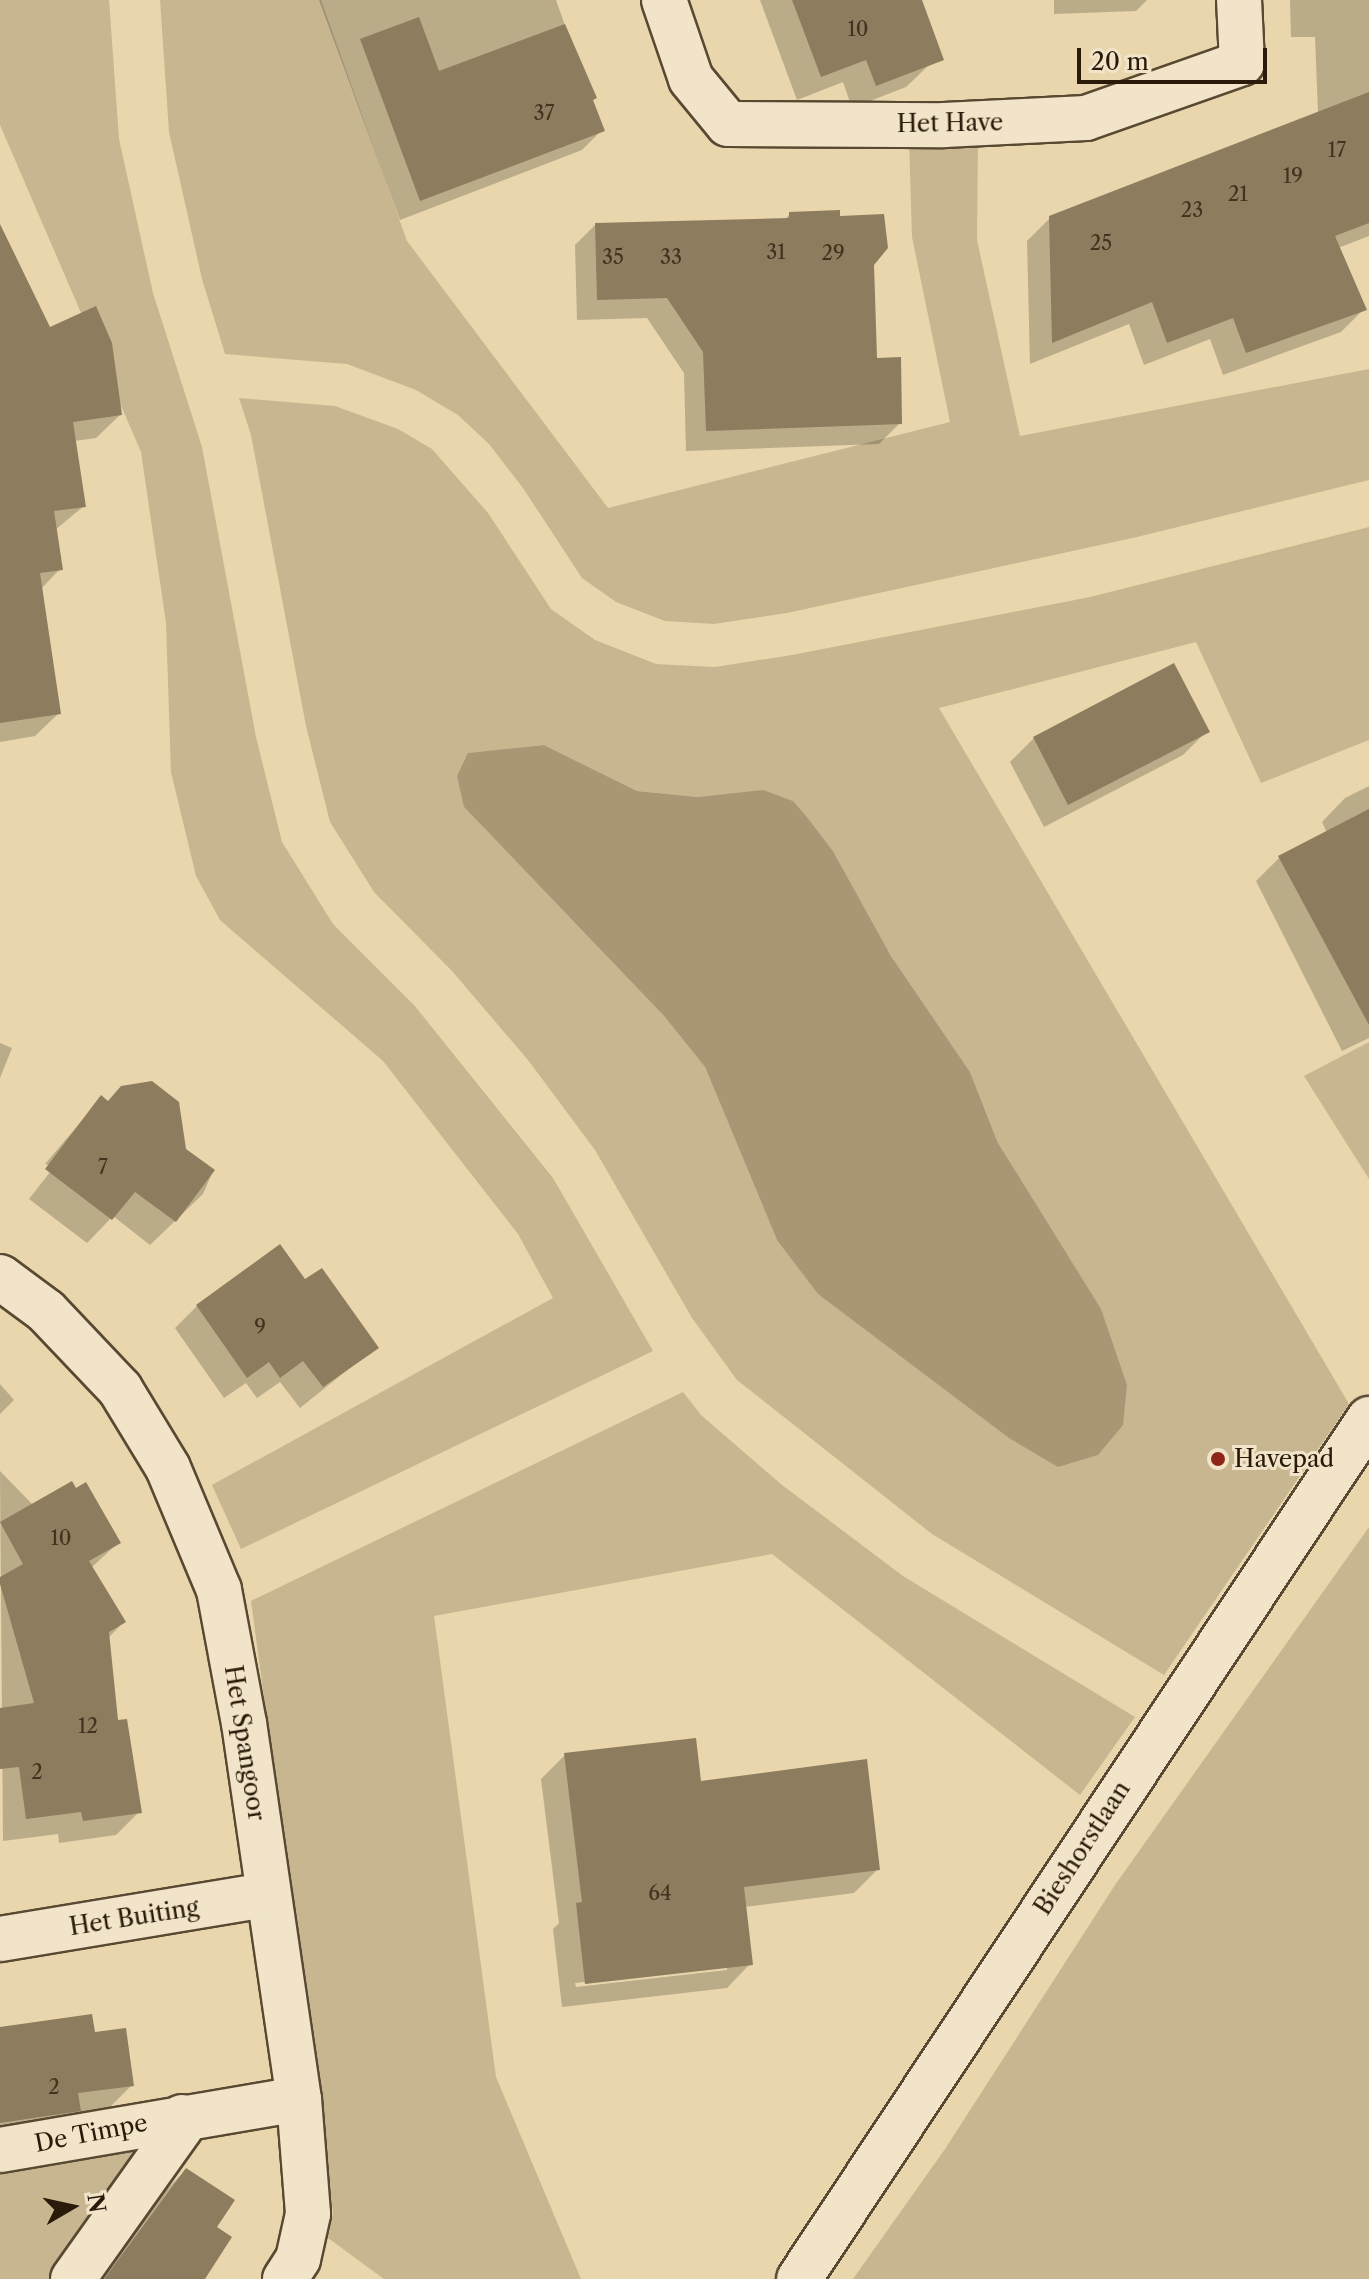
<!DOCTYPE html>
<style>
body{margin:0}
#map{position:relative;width:1369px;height:2279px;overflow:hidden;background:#e9d6ac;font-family:"Libre Caslon Text",serif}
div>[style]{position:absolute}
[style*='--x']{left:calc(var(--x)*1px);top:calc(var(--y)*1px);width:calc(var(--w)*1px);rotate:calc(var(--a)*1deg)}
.green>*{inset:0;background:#c8b690}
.water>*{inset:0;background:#a89675}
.shadow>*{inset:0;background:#0003}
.building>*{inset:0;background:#8d7c5e}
.roads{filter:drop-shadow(2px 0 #594932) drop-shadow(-2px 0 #594932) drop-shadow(0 2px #594932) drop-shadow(0 -2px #594932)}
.minor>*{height:44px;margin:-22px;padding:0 22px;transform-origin:22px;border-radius:22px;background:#f1e4c9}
.dots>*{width:22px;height:22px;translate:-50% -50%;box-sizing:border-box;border:4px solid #f1e4c9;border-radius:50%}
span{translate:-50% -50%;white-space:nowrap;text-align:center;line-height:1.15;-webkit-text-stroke:6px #f1e4c9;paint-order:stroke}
.number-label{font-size:20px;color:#42321e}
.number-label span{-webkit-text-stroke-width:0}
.street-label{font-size:24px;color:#291a09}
.poi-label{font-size:24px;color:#291a09}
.left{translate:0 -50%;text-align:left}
.north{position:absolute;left:32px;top:2167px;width:80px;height:80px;-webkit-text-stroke:6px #f1e4c9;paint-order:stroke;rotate:81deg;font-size:22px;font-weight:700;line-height:32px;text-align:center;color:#291a09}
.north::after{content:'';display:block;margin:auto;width:28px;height:36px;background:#291a09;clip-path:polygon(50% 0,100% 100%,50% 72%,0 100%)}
.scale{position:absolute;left:1077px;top:48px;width:190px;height:36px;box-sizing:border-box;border:4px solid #291a09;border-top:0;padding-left:10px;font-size:24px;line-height:28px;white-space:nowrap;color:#291a09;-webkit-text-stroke:6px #f1e4c9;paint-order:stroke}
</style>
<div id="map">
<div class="green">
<i style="clip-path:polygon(0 0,109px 0,119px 139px,153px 293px,202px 447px,256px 737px,282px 842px,333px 924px,414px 1005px,553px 1178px,653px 1351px,241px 1549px,212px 1485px,553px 1298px,518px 1234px,383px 1061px,220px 920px,196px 876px,171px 772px,166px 623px,141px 452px,0 125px)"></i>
<i style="clip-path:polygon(160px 0,321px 0,407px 241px,608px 508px,950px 422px,912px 237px,909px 139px,978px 140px,977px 240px,1020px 436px,1369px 369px,1369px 480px,1137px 537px,787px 613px,714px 624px,665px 621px,616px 602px,582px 578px,523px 488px,489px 444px,458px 415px,416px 390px,347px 364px,225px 354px,202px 279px,169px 132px)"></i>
<i style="clip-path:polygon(evenodd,239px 398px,335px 406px,398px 429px,432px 449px,488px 513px,551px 609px,595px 640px,656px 664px,715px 667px,792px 655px,1090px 597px,1369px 527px,1369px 740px,1261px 783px,1196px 642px,939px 708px,1349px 1404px,1164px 1675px,932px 1534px,737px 1380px,692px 1318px,595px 1150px,528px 1060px,452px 971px,374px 892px,330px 822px,306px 726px,251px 435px,239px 398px,544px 745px,637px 791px,698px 797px,763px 791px,793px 801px,833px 851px,891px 956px,970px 1072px,998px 1143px,1047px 1225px,777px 1240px,705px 1067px,664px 1016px,464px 807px,469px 753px,544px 745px)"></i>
<i style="clip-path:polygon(1369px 1042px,1369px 1179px,1304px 1076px)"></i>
<i style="clip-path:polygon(683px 1392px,701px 1415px,782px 1485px,903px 1576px,1135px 1717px,1080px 1795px,772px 1554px,434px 1616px,496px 2077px,581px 2279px,384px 2279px,328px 2238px,333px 2212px,251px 1601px)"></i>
<i style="clip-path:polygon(1369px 1527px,1369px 2279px,853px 2279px,945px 2149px,1115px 1885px)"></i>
<i style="clip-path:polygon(152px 2136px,55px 2279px,0 2279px,0 2162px)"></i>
</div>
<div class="water">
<i style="clip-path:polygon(544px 745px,637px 791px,698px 797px,763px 790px,793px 801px,806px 816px,833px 851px,891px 956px,970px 1072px,998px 1143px,1101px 1309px,1127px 1385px,1123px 1425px,1098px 1455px,1058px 1467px,1009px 1438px,818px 1294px,777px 1240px,705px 1067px,664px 1016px,464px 807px,457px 776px,468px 753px)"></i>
</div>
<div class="shadow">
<i style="clip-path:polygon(319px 0,556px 0,602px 130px,582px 150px,400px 220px)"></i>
<i style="clip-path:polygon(760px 0,906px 0,930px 64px,906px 87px,852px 108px,843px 82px,797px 100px)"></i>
<i style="clip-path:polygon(1054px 0,1147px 0,1136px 11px,1054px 14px)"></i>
<i style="clip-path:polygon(1290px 0,1369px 0,1369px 236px,1338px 248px,1364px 309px,1341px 332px,1223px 375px,1210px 339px,1144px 365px,1129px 324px,1030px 364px,1027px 241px,1050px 218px,1318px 114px,1315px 37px,1291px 37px)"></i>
<i style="clip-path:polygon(790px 214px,838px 218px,872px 264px,875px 360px,900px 423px,879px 444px,686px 451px,684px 373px,647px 318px,577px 320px,575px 245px,595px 225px,784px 220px)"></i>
<i style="clip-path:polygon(0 299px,49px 330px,120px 415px,96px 438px,74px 441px,84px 506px,55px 530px,60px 569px,42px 588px,59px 713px,35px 736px,0 742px)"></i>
<i style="clip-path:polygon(1207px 731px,1183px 755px,1044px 827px,1010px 762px,1034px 738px)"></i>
<i style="clip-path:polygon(1369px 786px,1369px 1038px,1342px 1051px,1256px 881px,1280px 857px,1327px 833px,1322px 822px,1345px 798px)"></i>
<i style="clip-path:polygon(0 1043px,12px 1048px,0 1078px)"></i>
<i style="clip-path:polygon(101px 1098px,213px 1171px,203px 1194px,150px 1245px,113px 1216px,87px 1243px,29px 1199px,54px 1167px,45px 1164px)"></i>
<i style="clip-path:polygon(197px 1306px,376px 1347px,300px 1408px,280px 1382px,257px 1398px,246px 1383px,224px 1398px,175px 1328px)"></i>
<i style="clip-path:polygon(0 1384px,14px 1400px,0 1414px)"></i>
<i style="clip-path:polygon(0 1471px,33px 1505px,119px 1542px,91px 1568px,124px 1622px,108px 1638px,117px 1723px,139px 1812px,116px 1835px,59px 1843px,58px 1834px,3px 1841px)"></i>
<i style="clip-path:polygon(evenodd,565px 1755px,700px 1783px,878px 1869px,854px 1893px,744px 1907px,750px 1964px,727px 1988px,562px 2007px,553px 1929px,559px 1923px,541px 1779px,565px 1755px,727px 1966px,727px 1970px,576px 1987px,575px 1983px,727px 1966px)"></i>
<i style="clip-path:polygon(0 2029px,93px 2034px,132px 2085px,93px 2124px,0 2155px)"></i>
<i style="clip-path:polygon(186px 2170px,214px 2227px,202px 2279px,96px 2279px,147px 2209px)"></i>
</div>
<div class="building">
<i style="clip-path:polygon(792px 0,922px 0,944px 60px,876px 86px,866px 60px,821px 77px)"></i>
<i style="clip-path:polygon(419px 17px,439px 71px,565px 24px,597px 98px,593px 100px,605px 131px,420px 201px,360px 39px)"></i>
<i style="clip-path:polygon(1369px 92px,1369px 223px,1335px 236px,1367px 310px,1246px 353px,1233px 318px,1167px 343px,1152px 302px,1052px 343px,1049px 216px)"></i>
<i style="clip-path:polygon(840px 210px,840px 216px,884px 214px,888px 248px,874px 265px,877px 358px,901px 357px,902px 424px,706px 431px,703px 352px,667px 298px,597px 300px,595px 223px,789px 218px,789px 212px)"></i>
<i style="clip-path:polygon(0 224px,50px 327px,96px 306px,112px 343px,122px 415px,73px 422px,86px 507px,54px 511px,63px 570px,40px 573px,61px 714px,0 723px)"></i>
<i style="clip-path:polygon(1174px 663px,1210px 732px,1068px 805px,1033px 737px)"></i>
<i style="clip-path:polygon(1369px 809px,1369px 1025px,1278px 856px)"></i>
<i style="clip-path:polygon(152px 1081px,179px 1102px,186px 1149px,215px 1170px,176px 1222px,135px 1192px,112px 1220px,45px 1169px,101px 1095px,108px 1101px,121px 1086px)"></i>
<i style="clip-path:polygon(280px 1244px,305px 1279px,322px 1268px,379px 1348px,323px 1387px,303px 1361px,280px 1378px,269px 1362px,247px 1378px,196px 1305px)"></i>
<i style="clip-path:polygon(72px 1481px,76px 1488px,86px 1482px,121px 1543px,89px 1561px,126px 1622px,109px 1632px,118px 1720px,127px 1719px,142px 1813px,83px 1821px,81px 1812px,26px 1819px,19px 1767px,0 1769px,0 1708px,34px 1703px,0 1584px,0 1577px,23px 1564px,0 1522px)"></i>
<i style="clip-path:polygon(696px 1738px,701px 1781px,867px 1759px,880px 1870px,744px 1887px,753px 1965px,585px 1984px,576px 1903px,582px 1902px,564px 1753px)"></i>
<i style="clip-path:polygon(92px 2014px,95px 2032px,126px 2028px,134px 2086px,78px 2093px,81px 2111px,0 2123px,0 2027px)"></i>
<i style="clip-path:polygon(186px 2168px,235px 2200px,217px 2227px,232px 2237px,205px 2279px,104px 2279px)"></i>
</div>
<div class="roads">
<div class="minor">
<i style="--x:664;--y:0;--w:83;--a:71.1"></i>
<i style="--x:691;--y:79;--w:58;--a:50.6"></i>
<i style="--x:728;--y:124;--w:216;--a:0.3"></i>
<i style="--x:944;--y:125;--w:142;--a:-2.8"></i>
<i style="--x:1086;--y:118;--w:165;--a:-19.4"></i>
<i style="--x:1242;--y:63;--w:63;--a:-92.7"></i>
<i style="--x:0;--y:1277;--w:57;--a:36.5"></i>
<i style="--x:46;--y:1311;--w:108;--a:46.5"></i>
<i style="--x:120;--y:1389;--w:92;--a:58.7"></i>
<i style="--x:168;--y:1468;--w:132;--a:67.3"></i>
<i style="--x:219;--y:1590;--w:135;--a:79.4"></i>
<i style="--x:244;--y:1723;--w:380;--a:81.7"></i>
<i style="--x:299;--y:2099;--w:115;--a:85.5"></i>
<i style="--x:308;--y:2214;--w:46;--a:102.5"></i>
<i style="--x:298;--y:2259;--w:24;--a:123"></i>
<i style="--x:0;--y:1939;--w:271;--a:-9.4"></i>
<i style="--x:0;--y:2150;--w:303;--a:-9.7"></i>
<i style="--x:73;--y:2279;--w:186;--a:-54.6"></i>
<i style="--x:181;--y:2127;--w:10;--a:-84"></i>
<i style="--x:799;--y:2279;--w:1032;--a:-56.46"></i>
</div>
</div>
<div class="dots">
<i style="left:1218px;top:1459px;background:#8f2418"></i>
</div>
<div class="number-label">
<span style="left:858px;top:29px">10</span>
<span style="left:544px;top:113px">37</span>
<span style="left:1337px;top:150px">17</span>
<span style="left:1293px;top:176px">19</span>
<span style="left:1238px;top:194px">21</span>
<span style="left:1192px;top:210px">23</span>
<span style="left:1101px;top:243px">25</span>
<span style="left:776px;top:252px">31</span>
<span style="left:833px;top:253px">29</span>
<span style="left:613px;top:257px">35</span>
<span style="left:671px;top:257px">33</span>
<span style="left:103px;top:1167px">7</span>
<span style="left:260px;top:1327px">9</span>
<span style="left:61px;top:1538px">10</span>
<span style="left:88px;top:1726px">12</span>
<span style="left:37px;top:1772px">2</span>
<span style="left:660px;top:1893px">64</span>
<span style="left:54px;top:2087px">2</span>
</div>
<div class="street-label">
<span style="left:950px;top:123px;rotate:-1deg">Het Have</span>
<span style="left:245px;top:1743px;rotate:81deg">Het Spangoor</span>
<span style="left:1082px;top:1848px;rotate:-57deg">Bieshorstlaan</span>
<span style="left:134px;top:1917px;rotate:-9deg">Het Buiting</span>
<span style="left:91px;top:2133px;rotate:-11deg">De Timpe</span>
</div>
<div class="poi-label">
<span class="left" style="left:1234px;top:1459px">Havepad</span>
</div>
<div class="north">N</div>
<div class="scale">20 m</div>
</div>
